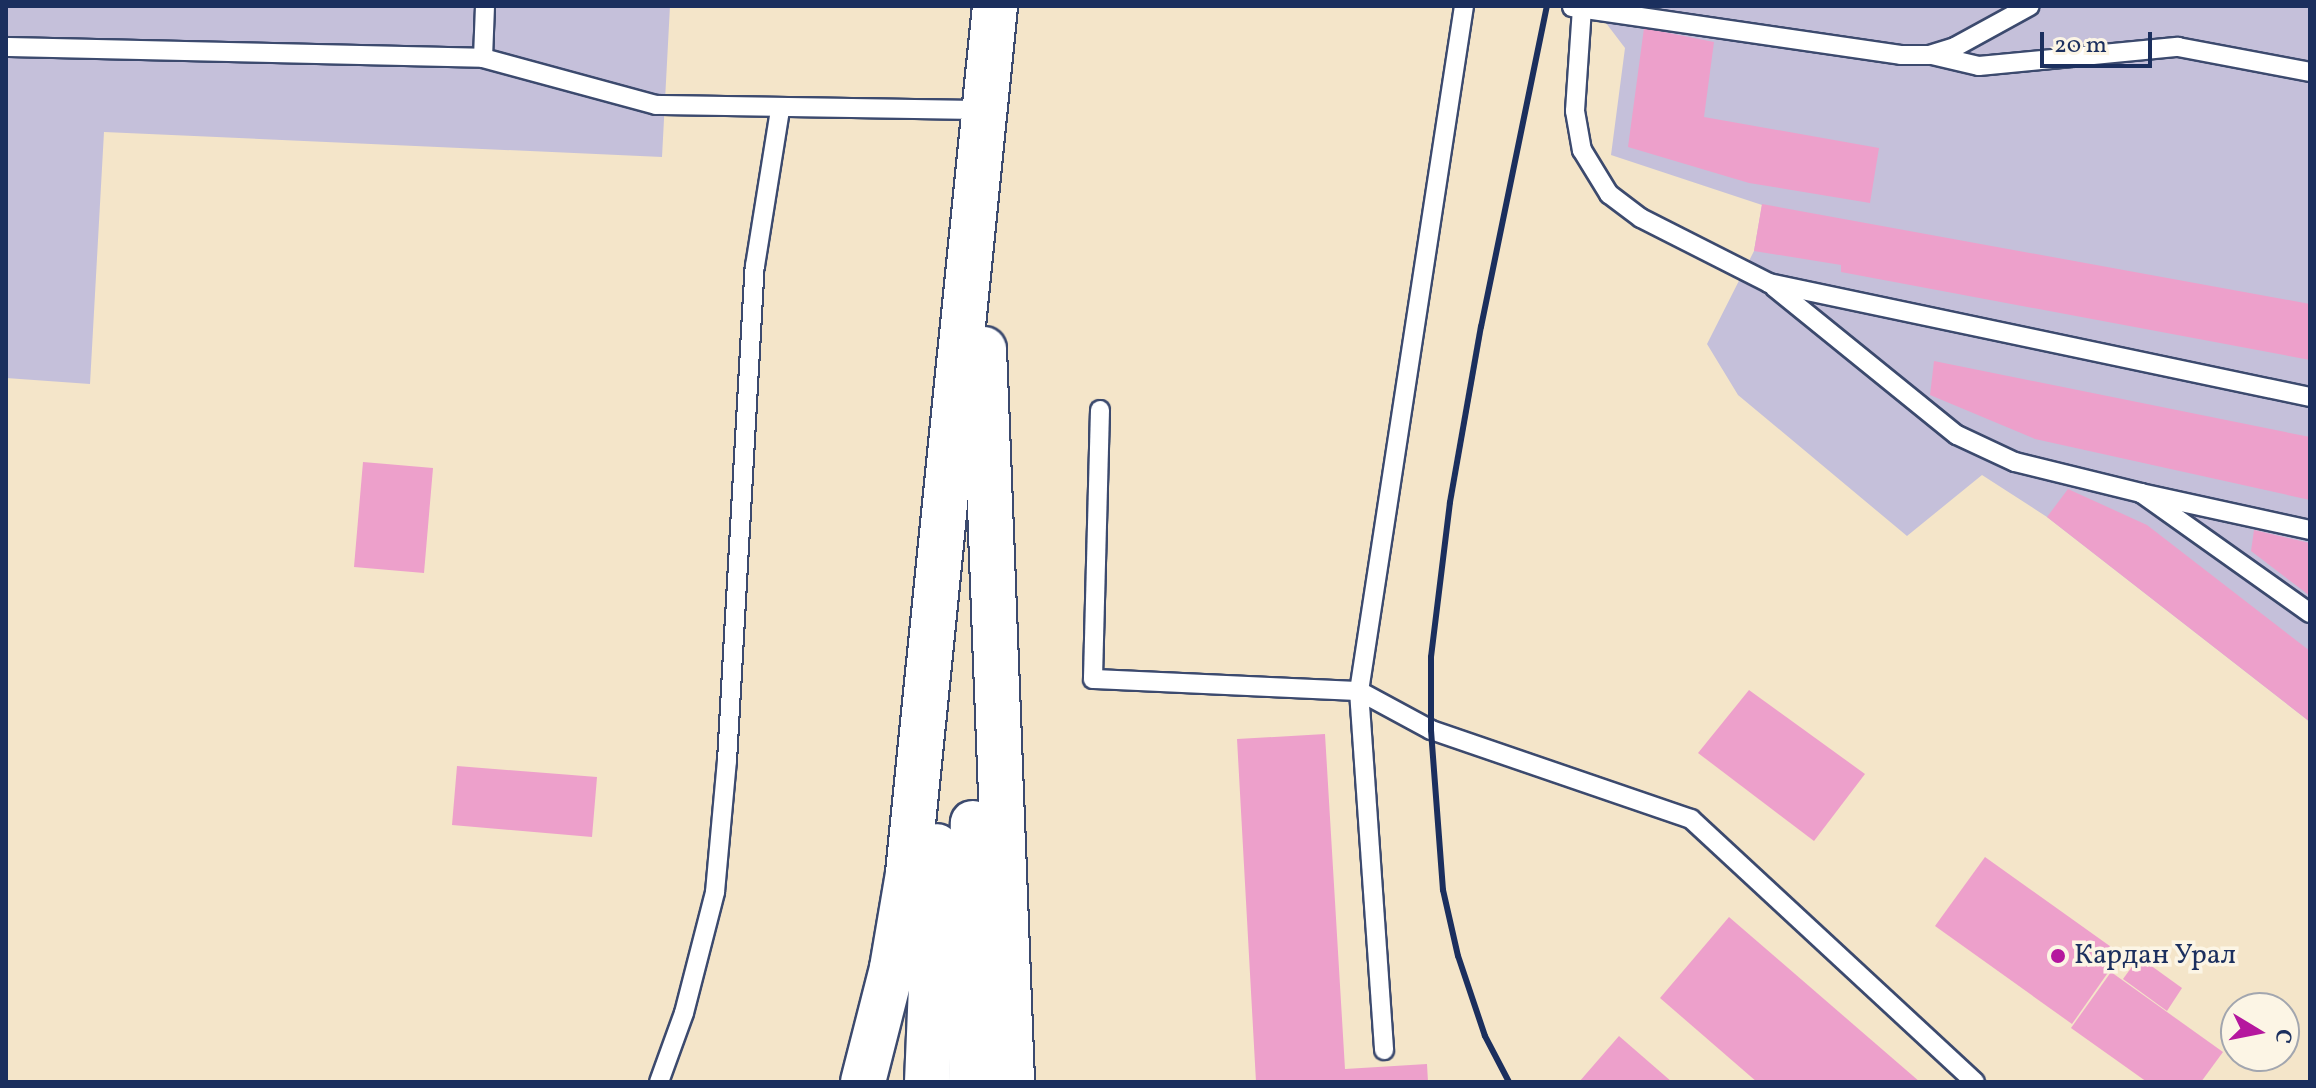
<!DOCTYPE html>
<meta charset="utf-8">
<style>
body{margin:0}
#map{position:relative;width:2316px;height:1088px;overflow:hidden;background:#f4e5c9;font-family:Vollkorn,serif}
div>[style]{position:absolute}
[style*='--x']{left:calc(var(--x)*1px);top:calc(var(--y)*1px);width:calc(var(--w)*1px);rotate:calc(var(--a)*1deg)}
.industrial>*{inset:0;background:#c5c0da}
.building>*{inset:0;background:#eda0cb}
.roads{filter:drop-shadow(2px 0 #3c4a6e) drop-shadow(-2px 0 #3c4a6e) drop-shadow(0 2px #3c4a6e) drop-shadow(0 -2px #3c4a6e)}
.service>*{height:18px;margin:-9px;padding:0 9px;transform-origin:9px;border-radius:9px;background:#fff}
.secondary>*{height:44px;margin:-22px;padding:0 22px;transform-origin:22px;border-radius:22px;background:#fff}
.rail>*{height:6px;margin:-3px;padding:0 3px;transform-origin:3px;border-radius:3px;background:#1b2f5e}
.dots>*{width:22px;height:22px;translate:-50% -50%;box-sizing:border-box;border:4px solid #fcf5e5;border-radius:50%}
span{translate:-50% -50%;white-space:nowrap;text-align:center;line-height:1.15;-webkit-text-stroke:7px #fcf5e5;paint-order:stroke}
.poi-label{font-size:28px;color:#1b2f5e}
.left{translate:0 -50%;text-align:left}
.frame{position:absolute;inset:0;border:8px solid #1b2f5e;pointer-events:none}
.north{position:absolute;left:2220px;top:992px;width:80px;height:80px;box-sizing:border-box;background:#fcf5e5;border:2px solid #a2a6af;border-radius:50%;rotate:100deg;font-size:22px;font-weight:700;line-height:32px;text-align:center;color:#1b2f5e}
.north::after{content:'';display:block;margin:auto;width:28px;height:36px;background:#b5179e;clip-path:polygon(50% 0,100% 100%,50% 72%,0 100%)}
.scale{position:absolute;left:2040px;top:32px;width:112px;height:36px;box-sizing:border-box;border:4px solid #1b2f5e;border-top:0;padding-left:10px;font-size:24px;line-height:28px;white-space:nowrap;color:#1b2f5e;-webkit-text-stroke:6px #fcf5e5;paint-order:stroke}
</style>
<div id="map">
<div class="industrial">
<i style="clip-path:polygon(6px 6px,670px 6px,662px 157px,104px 132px,90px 384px,6px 378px)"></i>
<i style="clip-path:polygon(1593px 6px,2310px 6px,2310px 722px,2047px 517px,1982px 475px,1907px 536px,1738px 395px,1707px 344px,1754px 251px,1762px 205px,1611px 155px,1625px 48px)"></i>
</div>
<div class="building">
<i style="clip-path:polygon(1644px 28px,1714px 42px,1704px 117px,1879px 148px,1870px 203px,1749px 183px,1628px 147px)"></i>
<i style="clip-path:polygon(1762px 204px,2310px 304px,2310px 360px,1841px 272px,1841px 265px,1754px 251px)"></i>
<i style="clip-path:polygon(1934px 361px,2310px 437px,2310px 500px,2035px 439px,1930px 395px)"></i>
<i style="clip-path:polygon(363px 462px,433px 468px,424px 573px,354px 567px)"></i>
<i style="clip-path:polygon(2068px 489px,2147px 525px,2310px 651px,2310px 722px,2047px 517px)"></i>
<i style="clip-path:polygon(2254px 530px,2310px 543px,2310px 596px,2251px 551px)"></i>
<i style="clip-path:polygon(1749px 690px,1865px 774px,1814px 841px,1698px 753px)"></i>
<i style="clip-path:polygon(1325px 734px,1345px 1069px,1427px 1064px,1428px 1082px,1256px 1082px,1237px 739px)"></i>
<i style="clip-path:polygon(457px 766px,597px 777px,592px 837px,452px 825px)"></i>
<i style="clip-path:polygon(1985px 857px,2121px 954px,2072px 1024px,1935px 926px)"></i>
<i style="clip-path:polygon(1729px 917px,1920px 1082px,1757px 1082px,1660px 998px)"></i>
<i style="clip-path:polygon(2139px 957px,2182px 988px,2167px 1011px,2123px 979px)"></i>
<i style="clip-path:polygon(2111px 972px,2223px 1052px,2201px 1082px,2147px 1082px,2071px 1028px)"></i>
<i style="clip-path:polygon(1619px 1036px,1672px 1082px,1579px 1082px)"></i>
</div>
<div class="roads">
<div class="service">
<i style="--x:485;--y:6;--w:52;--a:92.2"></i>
<i style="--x:483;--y:58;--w:179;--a:15.2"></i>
<i style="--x:656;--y:105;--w:328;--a:0.9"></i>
<i style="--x:1464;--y:6;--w:693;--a:98.71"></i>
<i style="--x:1359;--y:691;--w:82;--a:28.4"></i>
<i style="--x:1431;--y:730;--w:275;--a:18.9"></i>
<i style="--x:1691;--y:819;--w:387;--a:42.8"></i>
<i style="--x:1572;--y:7;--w:332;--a:8.3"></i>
<i style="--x:1901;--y:55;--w:28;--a:0"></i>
<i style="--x:1929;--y:55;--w:27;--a:-17"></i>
<i style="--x:1955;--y:47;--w:85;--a:-28.7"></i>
<i style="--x:1582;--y:8;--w:103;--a:93.9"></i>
<i style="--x:1575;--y:111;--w:40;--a:80"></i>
<i style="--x:1582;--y:150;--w:52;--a:58.5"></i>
<i style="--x:1609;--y:194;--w:40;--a:37"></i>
<i style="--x:1641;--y:218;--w:144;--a:26.9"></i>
<i style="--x:1769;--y:283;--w:553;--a:11.9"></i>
<i style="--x:6;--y:47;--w:477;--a:1.3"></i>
<i style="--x:1932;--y:55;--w:48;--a:13.2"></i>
<i style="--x:1979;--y:66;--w:200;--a:-5.5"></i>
<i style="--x:2178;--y:47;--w:134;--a:10.7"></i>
<i style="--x:1774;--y:287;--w:235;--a:39"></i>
<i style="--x:1957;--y:435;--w:64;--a:25"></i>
<i style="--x:2015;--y:462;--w:130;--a:13.8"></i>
<i style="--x:1100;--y:410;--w:269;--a:91.5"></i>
<i style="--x:1093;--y:679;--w:266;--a:2.6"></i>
<i style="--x:1359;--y:691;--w:360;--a:86"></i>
<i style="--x:2310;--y:530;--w:173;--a:-167.7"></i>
<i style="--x:2141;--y:493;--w:207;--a:35.4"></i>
<i style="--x:659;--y:1082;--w:73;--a:-70.1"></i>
<i style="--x:684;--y:1013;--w:125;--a:-75.6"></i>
<i style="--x:715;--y:892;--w:132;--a:-84.8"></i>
<i style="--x:727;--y:761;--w:496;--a:-86.8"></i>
<i style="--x:755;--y:266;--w:158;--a:-80.9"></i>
</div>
<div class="secondary">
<i style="--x:984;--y:349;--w:734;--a:87.81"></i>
<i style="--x:863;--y:1082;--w:118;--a:-75.7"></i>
<i style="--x:892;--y:968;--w:96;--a:-80.4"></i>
<i style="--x:908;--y:873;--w:871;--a:-84.27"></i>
<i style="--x:927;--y:1082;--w:236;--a:-87.6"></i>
<i style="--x:971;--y:1082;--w:259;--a:-89.6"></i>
</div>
</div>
<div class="rail">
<i style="--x:1509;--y:1082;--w:52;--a:-117.6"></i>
<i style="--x:1485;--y:1036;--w:84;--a:-108.6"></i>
<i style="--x:1458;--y:956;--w:68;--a:-102.8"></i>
<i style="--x:1443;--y:890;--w:160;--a:-94.3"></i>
<i style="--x:1431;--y:730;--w:73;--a:-90"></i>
<i style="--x:1431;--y:657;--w:156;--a:-83"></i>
<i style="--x:1450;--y:502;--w:178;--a:-80"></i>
<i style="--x:1481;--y:327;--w:328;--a:-78.4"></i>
</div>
<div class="dots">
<i style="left:2058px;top:956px;background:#b5179e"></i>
</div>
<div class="poi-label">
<span class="left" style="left:2074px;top:956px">Кардан Урал</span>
</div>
<div class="frame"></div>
<div class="north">С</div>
<div class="scale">20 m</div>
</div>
